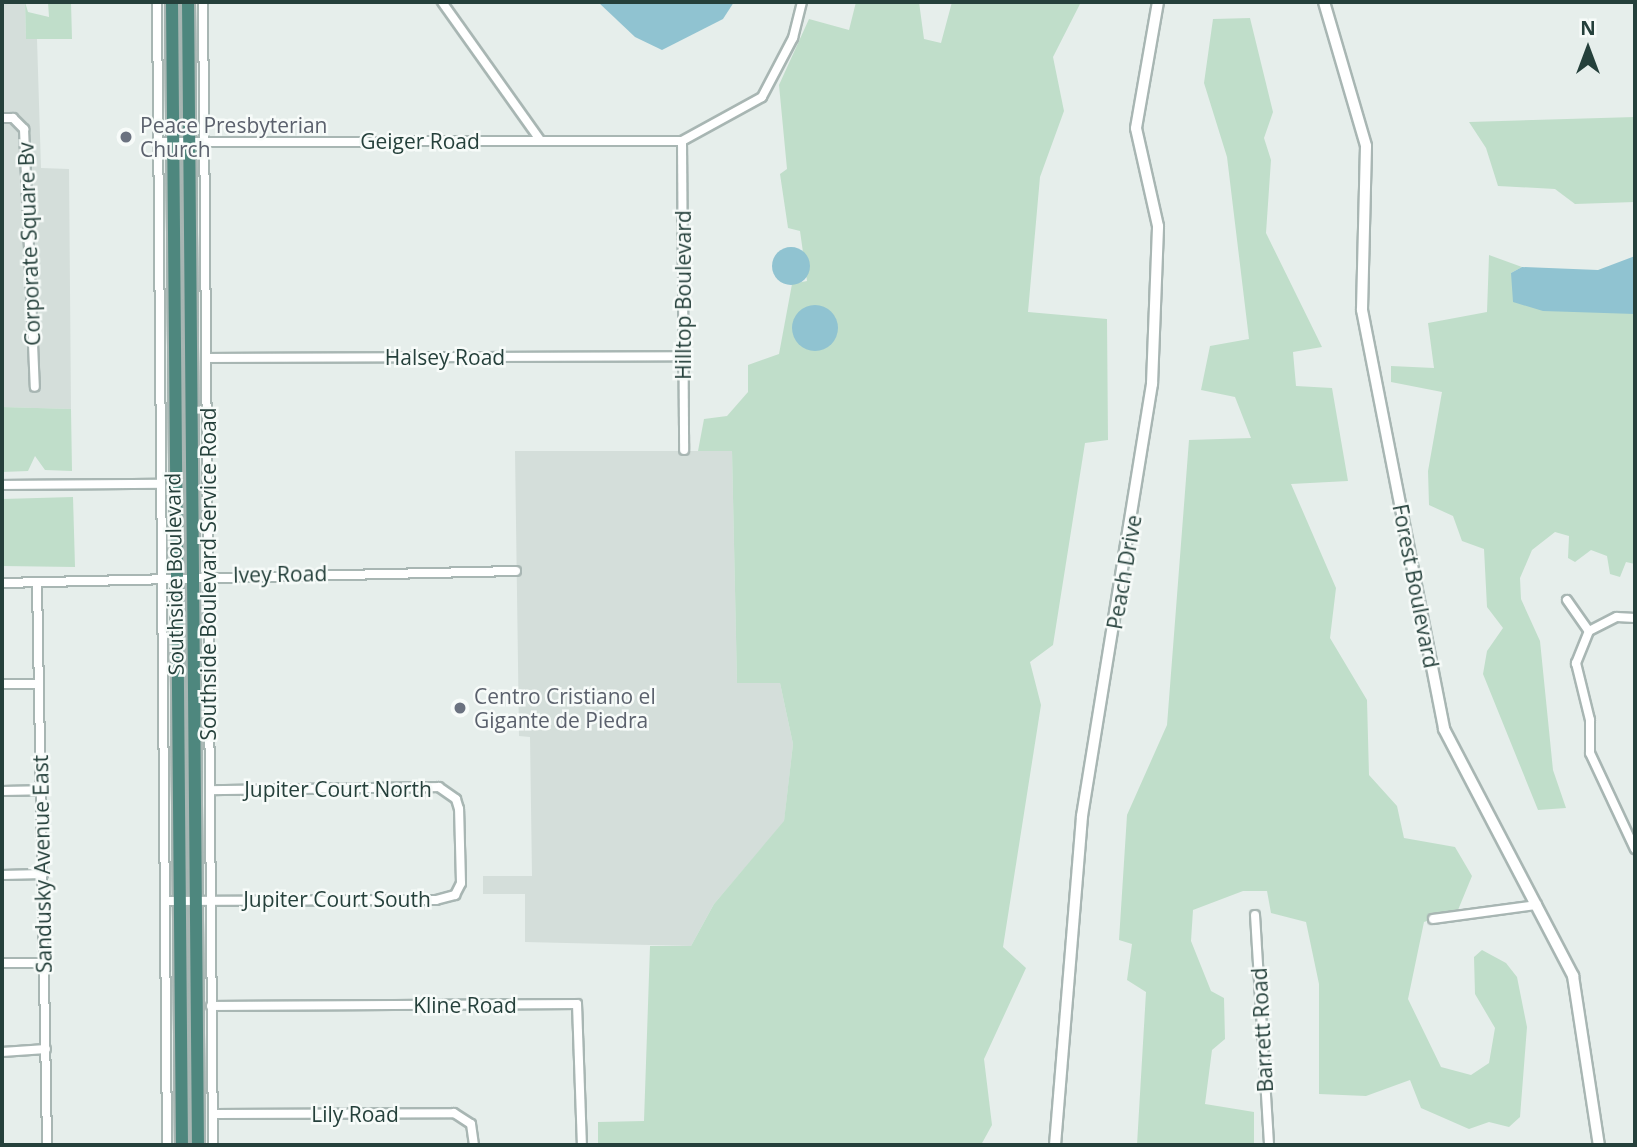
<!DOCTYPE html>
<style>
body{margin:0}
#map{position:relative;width:1637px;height:1147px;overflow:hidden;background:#e6eeeb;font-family:"Open Sans",sans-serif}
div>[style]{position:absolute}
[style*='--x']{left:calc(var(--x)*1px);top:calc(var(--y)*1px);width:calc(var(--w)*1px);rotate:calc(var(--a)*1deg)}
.built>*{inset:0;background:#d4deda}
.green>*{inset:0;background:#c0deca}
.water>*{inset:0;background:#90c3d1}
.round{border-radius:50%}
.roads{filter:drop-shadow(2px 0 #a8b6b3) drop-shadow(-2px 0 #a8b6b3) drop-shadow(0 2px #a8b6b3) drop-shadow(0 -2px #a8b6b3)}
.minor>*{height:8px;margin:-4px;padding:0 4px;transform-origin:4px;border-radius:4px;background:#fff}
.tertiary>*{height:10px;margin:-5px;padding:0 5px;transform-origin:5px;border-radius:5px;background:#fff}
.secondary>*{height:10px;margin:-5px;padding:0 5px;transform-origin:5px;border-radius:5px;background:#fff}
.trunk>*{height:12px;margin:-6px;padding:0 6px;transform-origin:6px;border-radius:6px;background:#4e877e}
.dots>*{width:19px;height:19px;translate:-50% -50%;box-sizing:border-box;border:4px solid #f7fbf9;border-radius:50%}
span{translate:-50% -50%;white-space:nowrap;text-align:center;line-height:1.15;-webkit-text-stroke:5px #f7fbf9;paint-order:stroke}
.worship-label{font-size:21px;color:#5b616d}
.left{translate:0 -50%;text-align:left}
.street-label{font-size:21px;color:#25403b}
.frame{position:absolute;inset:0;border:4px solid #25403b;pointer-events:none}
.north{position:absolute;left:1553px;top:14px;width:70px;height:70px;-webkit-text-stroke:5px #f7fbf9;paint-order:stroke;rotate:0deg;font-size:19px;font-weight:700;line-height:28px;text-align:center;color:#25403b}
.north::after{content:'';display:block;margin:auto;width:24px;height:32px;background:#25403b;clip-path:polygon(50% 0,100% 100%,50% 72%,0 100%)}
</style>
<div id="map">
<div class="built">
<i style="clip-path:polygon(2px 2px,25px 2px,26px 39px,37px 39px,41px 168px,69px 169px,71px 409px,2px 407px)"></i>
<i style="clip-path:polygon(515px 451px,732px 451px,737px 683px,780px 683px,793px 744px,784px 822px,714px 904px,691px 946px,525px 942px,525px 894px,483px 894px,483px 876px,532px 876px,530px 737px,519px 736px)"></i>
</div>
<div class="green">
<i style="clip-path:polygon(25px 2px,28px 12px,49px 17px,48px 2px,71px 2px,72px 39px,26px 39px)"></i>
<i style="clip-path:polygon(856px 2px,919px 2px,924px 39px,941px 43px,952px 2px,1081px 2px,1053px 57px,1064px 111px,1040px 177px,1028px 312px,1107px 319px,1108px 440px,1085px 443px,1053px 645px,1030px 662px,1041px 705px,1003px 947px,1026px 968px,984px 1059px,992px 1125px,981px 1145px,598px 1145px,598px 1122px,644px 1121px,650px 946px,691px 946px,714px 904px,784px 821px,793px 744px,780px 683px,737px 683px,732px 451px,698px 451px,704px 419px,727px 416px,748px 392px,748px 365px,779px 354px,792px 284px,807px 281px,800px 231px,788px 228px,780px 174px,787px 169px,779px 85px,809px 19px,849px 30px)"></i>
<i style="clip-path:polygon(1250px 18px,1273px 112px,1264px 138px,1271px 160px,1266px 233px,1322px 347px,1293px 352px,1296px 386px,1332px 388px,1348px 481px,1291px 484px,1336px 588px,1330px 638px,1367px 700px,1369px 775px,1397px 806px,1404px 838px,1455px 847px,1472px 876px,1458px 910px,1424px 922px,1408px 999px,1441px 1067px,1471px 1075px,1489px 1063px,1495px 1028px,1475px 994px,1474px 957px,1482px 950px,1506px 963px,1517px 977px,1527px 1027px,1520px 1117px,1509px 1127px,1489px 1122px,1469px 1129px,1421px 1108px,1410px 1080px,1366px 1096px,1319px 1094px,1319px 984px,1306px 922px,1271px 913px,1267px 891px,1243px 891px,1193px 910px,1191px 941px,1211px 991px,1224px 998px,1225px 1039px,1212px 1050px,1205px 1104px,1254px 1112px,1254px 1145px,1137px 1145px,1146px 992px,1127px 980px,1132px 944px,1119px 940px,1127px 815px,1167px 725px,1189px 440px,1251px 438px,1235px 397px,1201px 390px,1210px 346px,1249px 339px,1227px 157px,1204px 83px,1213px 19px)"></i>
<i style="clip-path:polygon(1635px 117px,1635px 202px,1575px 204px,1555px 189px,1498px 186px,1486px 148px,1469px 122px)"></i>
<i style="clip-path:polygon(1489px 255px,1522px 267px,1511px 273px,1635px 314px,1635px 564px,1626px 562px,1620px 577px,1610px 574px,1607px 556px,1591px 550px,1575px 562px,1568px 558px,1569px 536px,1555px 532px,1532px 550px,1520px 578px,1521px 599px,1540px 641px,1553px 770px,1566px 808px,1538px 810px,1483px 674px,1487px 651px,1503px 628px,1487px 607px,1484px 549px,1462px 541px,1453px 516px,1429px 505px,1428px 471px,1442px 392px,1391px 382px,1391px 366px,1434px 368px,1428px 323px,1487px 312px)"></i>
<i style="clip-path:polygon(2px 407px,71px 409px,72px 471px,45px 470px,35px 456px,28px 471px,2px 472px)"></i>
<i style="clip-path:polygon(73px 497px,75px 567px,2px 566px,2px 499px)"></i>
</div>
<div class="water">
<i style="clip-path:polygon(598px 2px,734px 2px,723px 19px,662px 50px,635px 37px)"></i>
<i class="round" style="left:772px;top:247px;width:38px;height:38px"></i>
<i style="clip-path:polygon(1635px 256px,1635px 314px,1543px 311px,1513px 302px,1511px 273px,1522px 267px,1598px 270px)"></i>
<i class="round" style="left:792px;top:305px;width:46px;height:46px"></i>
</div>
<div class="roads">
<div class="minor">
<i style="--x:157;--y:2;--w:1143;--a:89.5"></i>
<i style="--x:203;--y:2;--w:1143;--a:89.5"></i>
<i style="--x:442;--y:2;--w:169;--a:54.6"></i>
<i style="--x:2;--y:118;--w:11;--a:0"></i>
<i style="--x:13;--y:118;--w:16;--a:45"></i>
<i style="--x:24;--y:129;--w:258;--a:87.6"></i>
<i style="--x:682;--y:141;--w:309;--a:89.6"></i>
<i style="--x:158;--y:142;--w:524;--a:-0.11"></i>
<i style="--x:682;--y:141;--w:91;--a:-28.8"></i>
<i style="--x:762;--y:97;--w:67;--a:-62.3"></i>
<i style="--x:793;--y:38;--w:37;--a:-76"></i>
<i style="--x:206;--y:358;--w:478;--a:-0.2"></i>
<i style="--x:2;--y:485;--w:159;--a:-0.4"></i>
<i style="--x:37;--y:582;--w:563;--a:88.98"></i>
<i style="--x:2;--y:583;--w:514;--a:-1.34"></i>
<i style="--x:1567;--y:600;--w:38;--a:55"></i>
<i style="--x:1589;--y:631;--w:35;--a:112"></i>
<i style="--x:1576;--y:663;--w:59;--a:76.2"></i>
<i style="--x:1590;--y:720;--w:33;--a:90"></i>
<i style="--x:1590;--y:753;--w:106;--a:64.9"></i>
<i style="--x:1589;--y:631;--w:31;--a:-27"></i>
<i style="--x:1617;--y:617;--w:18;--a:3"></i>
<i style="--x:2;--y:684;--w:37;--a:0"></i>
<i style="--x:2;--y:791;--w:39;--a:-1"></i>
<i style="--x:2;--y:875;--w:41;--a:-1.4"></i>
<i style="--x:165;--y:901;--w:271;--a:-0.2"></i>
<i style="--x:436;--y:900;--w:20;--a:-15"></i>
<i style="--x:455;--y:895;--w:13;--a:-63"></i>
<i style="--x:461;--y:883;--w:74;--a:-91.5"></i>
<i style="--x:459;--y:809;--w:10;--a:-107"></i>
<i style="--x:456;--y:799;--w:21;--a:-145"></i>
<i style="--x:439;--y:787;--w:229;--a:179.2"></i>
<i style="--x:1255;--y:915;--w:230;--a:86.5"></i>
<i style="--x:1433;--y:919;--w:105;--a:-7.7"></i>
<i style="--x:2;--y:963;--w:42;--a:0"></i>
<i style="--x:211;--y:1006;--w:366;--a:-0.3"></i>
<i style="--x:577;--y:1004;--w:141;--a:88"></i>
<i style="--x:2;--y:1052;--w:44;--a:-3.9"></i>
<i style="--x:213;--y:1114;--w:241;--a:-0.2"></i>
<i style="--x:454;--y:1113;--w:20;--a:33"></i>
<i style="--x:471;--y:1124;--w:21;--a:82"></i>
</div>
<div class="tertiary">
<i style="--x:1324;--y:2;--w:150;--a:73.7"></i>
<i style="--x:1366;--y:146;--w:164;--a:91.4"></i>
<i style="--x:1362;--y:310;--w:427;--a:78.9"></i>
<i style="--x:1444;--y:729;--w:279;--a:62.4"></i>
<i style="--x:1573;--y:976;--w:171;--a:81.3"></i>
</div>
<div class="secondary">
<i style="--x:1055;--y:1145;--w:330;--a:-85.3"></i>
<i style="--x:1082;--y:816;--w:438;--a:-80.8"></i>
<i style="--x:1152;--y:384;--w:158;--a:-87.8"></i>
<i style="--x:1158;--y:226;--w:100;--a:-102.7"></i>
<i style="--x:1136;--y:128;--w:128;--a:-80.1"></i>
</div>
<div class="trunk">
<i style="--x:172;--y:2;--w:1143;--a:89.5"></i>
<i style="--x:188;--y:2;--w:1143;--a:89.5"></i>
</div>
</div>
<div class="dots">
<i style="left:126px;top:137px;background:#6b7280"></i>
<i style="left:460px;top:708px;background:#6b7280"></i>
</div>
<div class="worship-label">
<span class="left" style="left:140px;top:137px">Peace Presbyterian<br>Church</span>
<span class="left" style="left:474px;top:708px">Centro Cristiano el<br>Gigante de Piedra</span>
</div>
<div class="street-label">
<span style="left:420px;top:141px">Geiger Road</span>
<span style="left:29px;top:244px;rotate:-92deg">Corporate Square Bv</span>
<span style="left:683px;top:295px;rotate:-90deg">Hilltop Boulevard</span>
<span style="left:445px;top:357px">Halsey Road</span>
<span style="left:1124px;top:572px;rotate:-80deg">Peach Drive</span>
<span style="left:174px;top:574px;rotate:-91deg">Southside Boulevard</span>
<span style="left:208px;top:574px;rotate:-90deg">Southside Boulevard Service Road</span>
<span style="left:280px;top:574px;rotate:-1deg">Ivey Road</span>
<span style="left:1416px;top:586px;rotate:79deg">Forest Boulevard</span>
<span style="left:338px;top:789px">Jupiter Court North</span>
<span style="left:42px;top:864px;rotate:-91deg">Sandusky Avenue East</span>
<span style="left:337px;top:899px">Jupiter Court South</span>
<span style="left:465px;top:1005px">Kline Road</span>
<span style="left:1262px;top:1030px;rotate:-93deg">Barrett Road</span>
<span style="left:355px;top:1114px">Lily Road</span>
</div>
<div class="frame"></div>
<div class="north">N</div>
</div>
